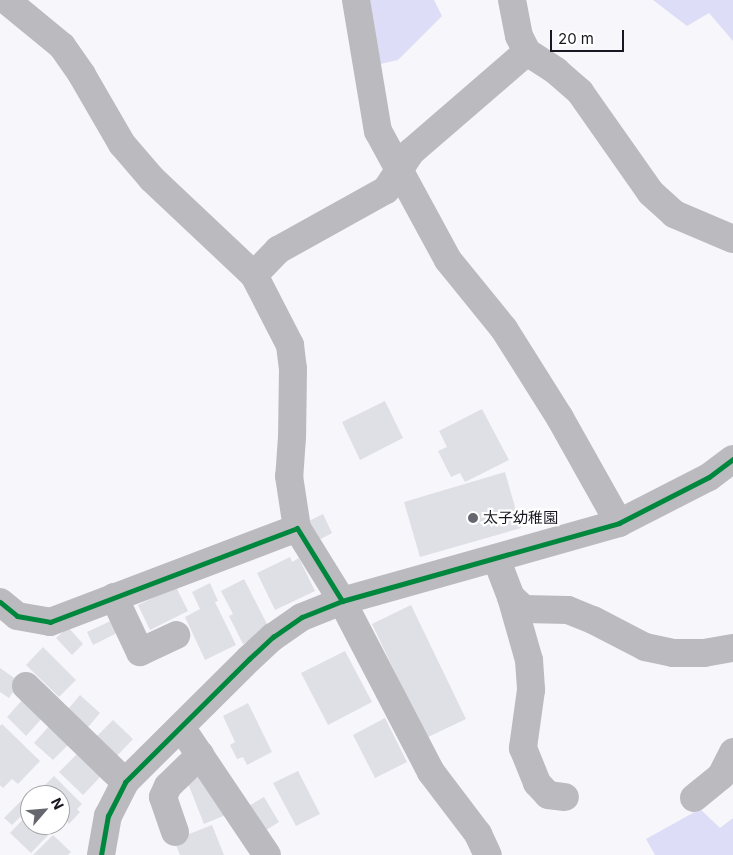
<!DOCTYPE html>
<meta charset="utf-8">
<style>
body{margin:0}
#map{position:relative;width:733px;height:855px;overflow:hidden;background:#f6f6fb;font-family:Inter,"Noto Sans JP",sans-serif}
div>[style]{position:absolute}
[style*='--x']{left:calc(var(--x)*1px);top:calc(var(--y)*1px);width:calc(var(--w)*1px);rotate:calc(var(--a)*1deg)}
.green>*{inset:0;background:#deddf8}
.building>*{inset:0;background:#dfdfe6}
.minor>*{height:28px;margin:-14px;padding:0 14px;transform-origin:14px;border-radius:14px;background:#bababf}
.cycleway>*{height:5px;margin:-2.5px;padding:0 2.5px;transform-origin:2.5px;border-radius:2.5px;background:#00873e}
.dots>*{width:14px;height:14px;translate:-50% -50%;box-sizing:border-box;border:2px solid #fff;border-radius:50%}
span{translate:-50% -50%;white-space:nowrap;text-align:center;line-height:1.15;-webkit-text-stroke:4.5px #fff;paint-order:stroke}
.poi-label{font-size:15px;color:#191822}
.left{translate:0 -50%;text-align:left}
.north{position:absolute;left:20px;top:785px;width:50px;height:50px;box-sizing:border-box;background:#fff;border:1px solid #a3a3a7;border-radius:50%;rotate:63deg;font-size:14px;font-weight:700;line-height:20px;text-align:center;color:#191822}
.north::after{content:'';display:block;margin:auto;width:18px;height:22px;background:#66666e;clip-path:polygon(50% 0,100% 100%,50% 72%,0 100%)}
.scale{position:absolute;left:550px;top:30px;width:74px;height:22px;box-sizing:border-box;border:2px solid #191822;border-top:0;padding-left:6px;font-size:15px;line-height:18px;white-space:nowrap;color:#191822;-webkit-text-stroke:4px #fff;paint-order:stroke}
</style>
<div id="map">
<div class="green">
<i style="clip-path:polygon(369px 0,434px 0,442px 16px,398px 60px,376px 65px)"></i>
<i style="clip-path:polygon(653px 0,733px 0,733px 41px,709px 13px,687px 26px)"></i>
<i style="clip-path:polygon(700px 809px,720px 828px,733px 818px,733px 855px,655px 855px,646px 839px)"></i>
</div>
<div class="building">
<i style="clip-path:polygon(385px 401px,403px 438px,360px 460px,342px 422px)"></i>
<i style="clip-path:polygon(482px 409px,509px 460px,465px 482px,460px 473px,451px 477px,438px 451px,447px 447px,439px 431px)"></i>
<i style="clip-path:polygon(505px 472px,521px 528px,420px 557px,404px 502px)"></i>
<i style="clip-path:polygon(323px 514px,332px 533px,315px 542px,305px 523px)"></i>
<i style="clip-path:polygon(290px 557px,292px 562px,299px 558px,315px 591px,275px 610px,257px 573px)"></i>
<i style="clip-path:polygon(244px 579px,270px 630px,243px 644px,229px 616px,233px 614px,221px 591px)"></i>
<i style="clip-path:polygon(210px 583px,218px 601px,215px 602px,236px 645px,205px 660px,185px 617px,200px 609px,192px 592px)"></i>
<i style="clip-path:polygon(176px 587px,188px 611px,150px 630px,138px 605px)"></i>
<i style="clip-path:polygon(411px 605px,466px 719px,426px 738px,372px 624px)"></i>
<i style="clip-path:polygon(117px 618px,123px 630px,93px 645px,87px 632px)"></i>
<i style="clip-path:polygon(68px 627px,83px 644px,72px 655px,56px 638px)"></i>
<i style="clip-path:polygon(43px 647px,76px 680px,59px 697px,26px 665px)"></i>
<i style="clip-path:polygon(345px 651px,372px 702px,328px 725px,301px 673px)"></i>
<i style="clip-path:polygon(0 668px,20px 682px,9px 698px,0 692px)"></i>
<i style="clip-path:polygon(80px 695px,100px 713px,84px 732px,64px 714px)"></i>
<i style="clip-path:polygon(24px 698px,44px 716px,26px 736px,7px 717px)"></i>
<i style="clip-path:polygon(248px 703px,272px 752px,247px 765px,243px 757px,237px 759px,230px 745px,235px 742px,223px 716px)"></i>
<i style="clip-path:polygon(385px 718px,407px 762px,375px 778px,353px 735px)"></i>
<i style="clip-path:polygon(113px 720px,133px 739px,114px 759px,94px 739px)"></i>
<i style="clip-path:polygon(2px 724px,40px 761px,18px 784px,12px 779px,3px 788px,0 785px,0 726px)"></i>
<i style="clip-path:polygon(50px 725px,70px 743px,53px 760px,34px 743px)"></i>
<i style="clip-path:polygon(80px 751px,103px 774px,83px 795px,59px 772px)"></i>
<i style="clip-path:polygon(298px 771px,320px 814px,296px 826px,273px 783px)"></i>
<i style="clip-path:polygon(206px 773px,228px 814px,204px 824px,187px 781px)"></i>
<i style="clip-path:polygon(54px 776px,82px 804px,77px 809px,80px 812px,69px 824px,60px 814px,60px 795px,41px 795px,38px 792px)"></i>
<i style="clip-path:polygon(264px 797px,279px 822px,260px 834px,245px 808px)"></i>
<i style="clip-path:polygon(24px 798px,30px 804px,30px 807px,12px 825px,4px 818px)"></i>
<i style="clip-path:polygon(30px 812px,30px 825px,47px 825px,52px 831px,31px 853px,10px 833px)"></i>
<i style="clip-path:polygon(212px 825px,224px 855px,180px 855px,174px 840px)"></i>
<i style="clip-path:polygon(53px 835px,71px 852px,68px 855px,33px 855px)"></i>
</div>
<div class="minor">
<i style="--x:6;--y:0;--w:72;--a:39.4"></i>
<i style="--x:62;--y:46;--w:35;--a:55"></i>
<i style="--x:82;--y:75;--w:80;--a:59.9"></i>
<i style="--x:122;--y:144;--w:46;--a:49.4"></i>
<i style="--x:152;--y:179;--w:140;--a:43.3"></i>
<i style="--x:254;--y:275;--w:79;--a:62.8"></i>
<i style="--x:290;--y:345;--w:24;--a:83"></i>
<i style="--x:293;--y:369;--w:68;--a:90.8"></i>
<i style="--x:292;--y:437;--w:39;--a:94"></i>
<i style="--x:289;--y:476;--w:53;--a:81.3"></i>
<i style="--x:297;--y:528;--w:86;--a:58.3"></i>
<i style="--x:342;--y:601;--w:193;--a:62.5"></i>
<i style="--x:431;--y:772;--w:78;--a:52.8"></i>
<i style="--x:478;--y:834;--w:23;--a:65"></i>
<i style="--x:356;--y:0;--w:133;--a:80.5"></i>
<i style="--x:378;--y:131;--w:147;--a:61.5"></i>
<i style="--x:448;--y:260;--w:89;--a:50.9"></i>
<i style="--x:504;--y:329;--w:105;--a:57.8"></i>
<i style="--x:560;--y:418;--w:120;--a:60.7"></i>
<i style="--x:512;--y:0;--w:37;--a:79"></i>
<i style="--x:519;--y:36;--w:18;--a:63"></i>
<i style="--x:527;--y:52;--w:35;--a:33"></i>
<i style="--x:556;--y:71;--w:32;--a:41"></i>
<i style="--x:580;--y:92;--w:123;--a:54.9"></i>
<i style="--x:651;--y:193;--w:31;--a:42"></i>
<i style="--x:674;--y:214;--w:64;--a:23"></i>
<i style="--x:254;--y:275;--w:35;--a:-46"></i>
<i style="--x:278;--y:250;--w:124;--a:-29.1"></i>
<i style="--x:386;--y:190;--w:45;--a:-56.7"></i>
<i style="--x:411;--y:152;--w:153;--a:-40.8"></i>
<i style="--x:496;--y:558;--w:42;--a:69"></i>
<i style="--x:511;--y:597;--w:18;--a:43"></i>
<i style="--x:524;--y:609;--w:44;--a:1.3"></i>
<i style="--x:568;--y:610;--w:27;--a:22"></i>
<i style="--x:593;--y:620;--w:59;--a:27.4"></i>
<i style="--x:645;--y:647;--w:29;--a:12"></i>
<i style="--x:673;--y:653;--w:31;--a:0"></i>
<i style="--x:704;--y:653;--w:29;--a:-10"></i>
<i style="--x:114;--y:597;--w:61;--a:64.7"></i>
<i style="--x:140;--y:652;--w:40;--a:-25"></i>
<i style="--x:511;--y:597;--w:66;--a:74.1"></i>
<i style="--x:529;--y:660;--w:30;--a:86"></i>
<i style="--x:531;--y:690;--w:59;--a:97.9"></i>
<i style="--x:523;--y:748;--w:38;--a:68"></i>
<i style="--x:537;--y:783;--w:16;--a:47"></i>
<i style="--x:548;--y:795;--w:17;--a:7"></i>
<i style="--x:0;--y:602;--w:22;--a:39"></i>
<i style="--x:17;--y:616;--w:34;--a:10"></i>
<i style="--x:50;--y:622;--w:264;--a:-20.8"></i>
<i style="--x:26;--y:686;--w:138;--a:44.1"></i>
<i style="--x:181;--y:727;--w:154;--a:56.1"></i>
<i style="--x:694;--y:798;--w:35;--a:-39"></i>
<i style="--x:721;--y:776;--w:27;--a:-63"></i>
<i style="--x:175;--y:832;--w:37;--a:-109"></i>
<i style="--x:163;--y:797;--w:12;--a:-66"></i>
<i style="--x:168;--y:786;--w:45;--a:-44.1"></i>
<i style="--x:101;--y:855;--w:40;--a:-80"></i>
<i style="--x:108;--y:816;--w:38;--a:-63"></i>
<i style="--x:125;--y:782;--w:175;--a:-44.8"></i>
<i style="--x:249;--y:659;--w:33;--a:-43"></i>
<i style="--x:273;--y:637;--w:35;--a:-35"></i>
<i style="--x:302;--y:617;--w:43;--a:-21.8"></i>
<i style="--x:342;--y:601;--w:288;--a:-15.7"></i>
<i style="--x:619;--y:523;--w:101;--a:-27.1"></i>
<i style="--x:709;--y:477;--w:30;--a:-37"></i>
</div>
<div class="cycleway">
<i style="--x:0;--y:602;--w:22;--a:39"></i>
<i style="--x:17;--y:616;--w:34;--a:10"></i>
<i style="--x:50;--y:622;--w:264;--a:-20.8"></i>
<i style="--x:297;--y:528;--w:86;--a:58.3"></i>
<i style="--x:101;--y:855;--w:40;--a:-80"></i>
<i style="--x:108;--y:816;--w:38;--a:-63"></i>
<i style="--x:125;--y:782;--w:175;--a:-44.8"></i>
<i style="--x:249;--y:659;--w:33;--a:-43"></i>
<i style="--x:273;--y:637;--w:35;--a:-35"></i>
<i style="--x:302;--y:617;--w:43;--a:-21.8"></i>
<i style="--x:342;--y:601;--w:288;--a:-15.7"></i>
<i style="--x:619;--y:523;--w:101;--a:-27.1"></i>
<i style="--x:709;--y:477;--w:30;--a:-37"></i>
</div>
<div class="dots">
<i style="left:473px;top:518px;background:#66666e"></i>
</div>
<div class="poi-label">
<span class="left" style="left:483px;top:518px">太子幼稚園</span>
</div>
<div class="north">N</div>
<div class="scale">20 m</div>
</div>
